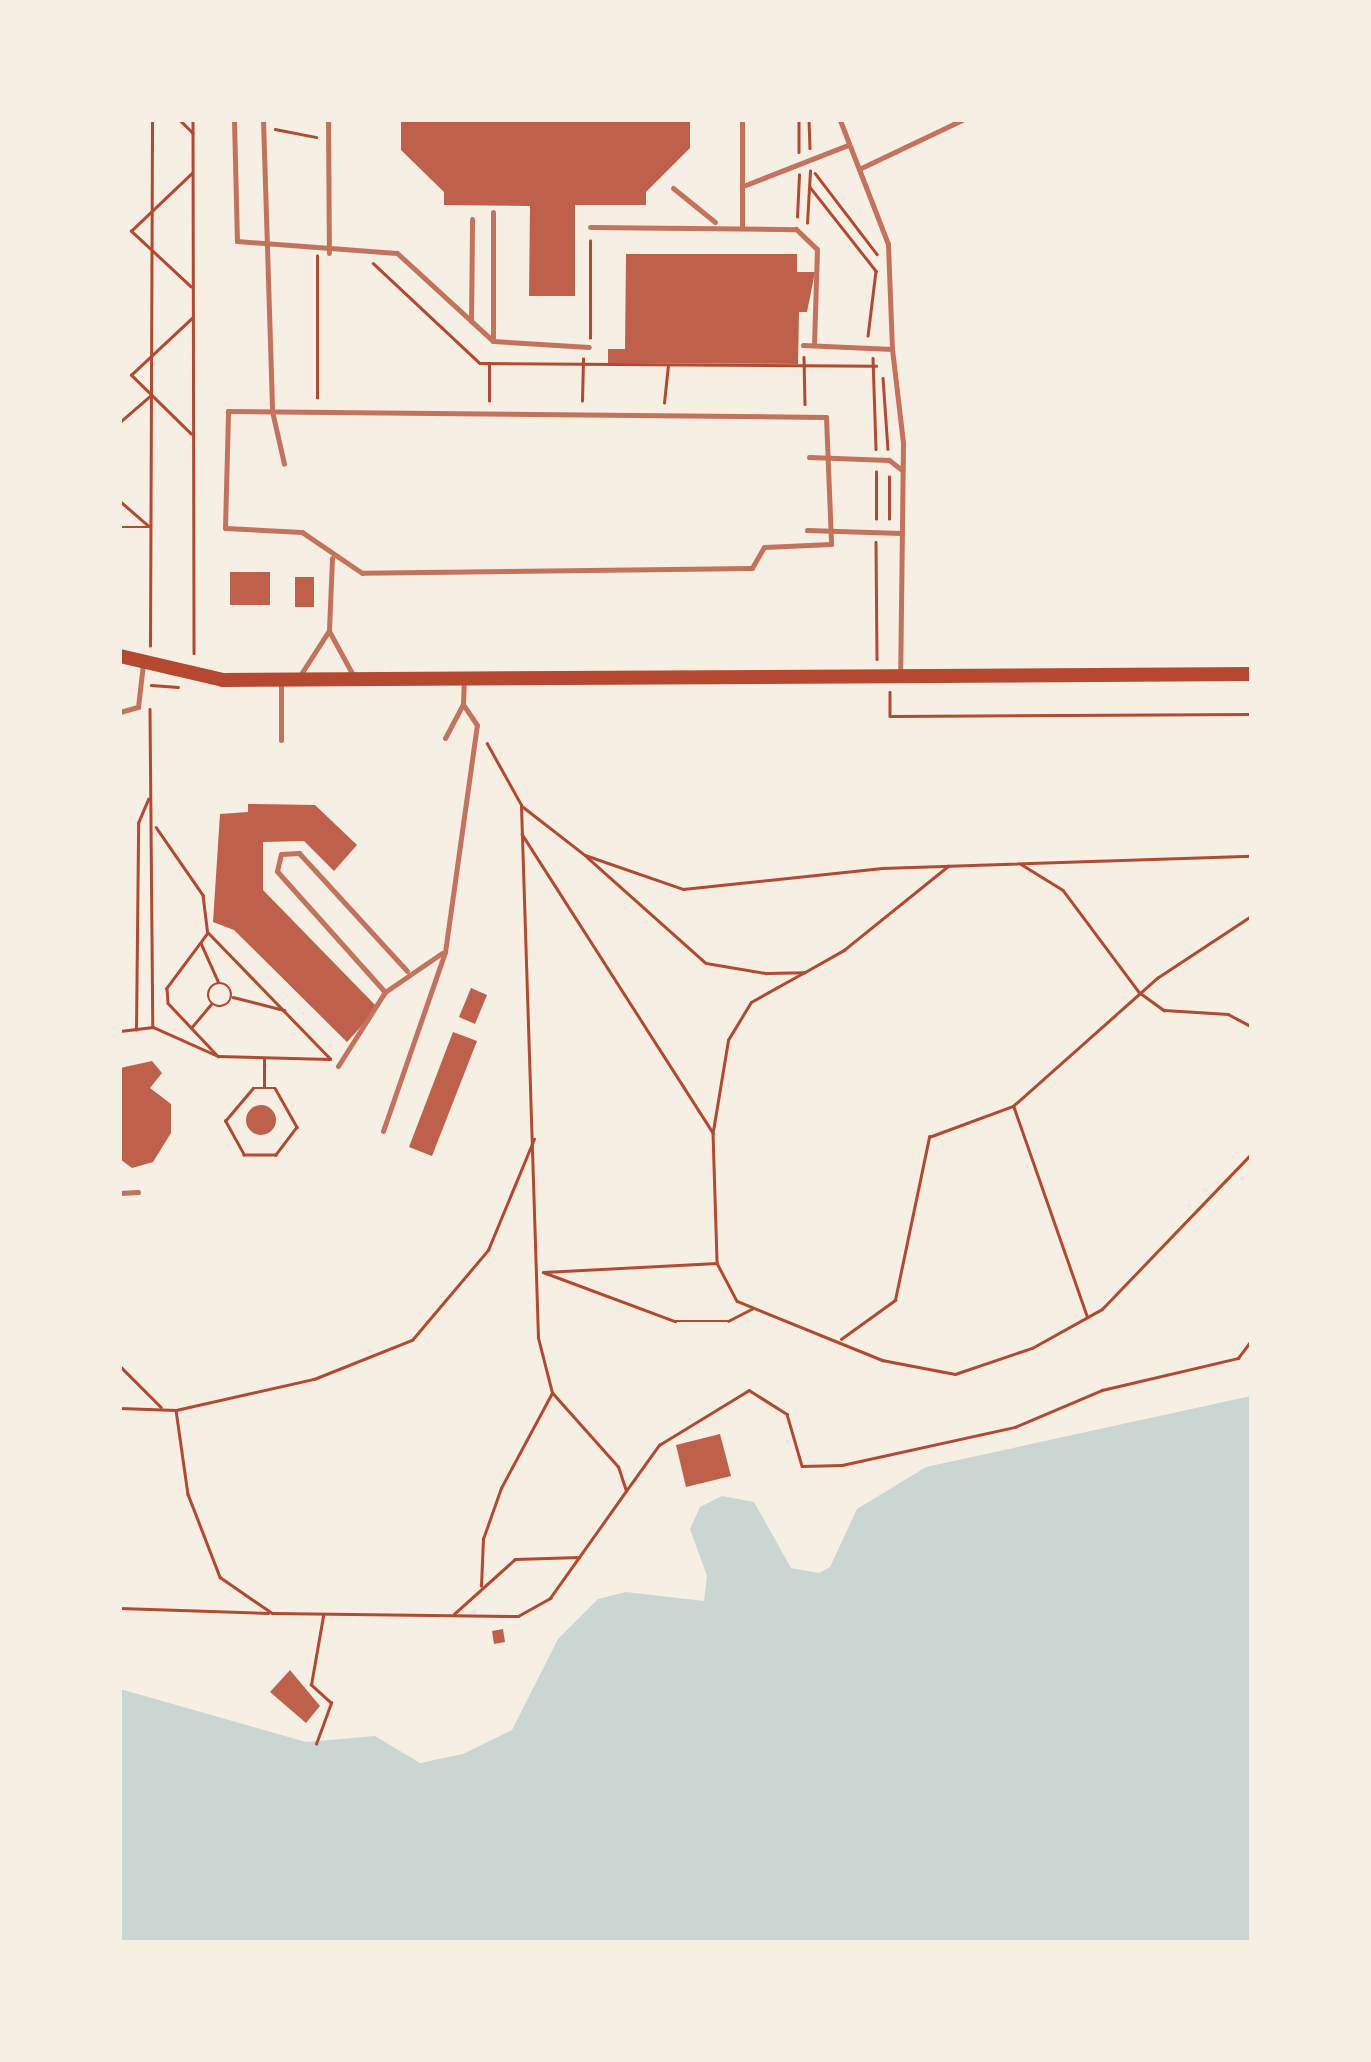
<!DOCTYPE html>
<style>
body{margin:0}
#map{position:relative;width:1371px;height:2062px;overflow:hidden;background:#f6efe4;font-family:Rubik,sans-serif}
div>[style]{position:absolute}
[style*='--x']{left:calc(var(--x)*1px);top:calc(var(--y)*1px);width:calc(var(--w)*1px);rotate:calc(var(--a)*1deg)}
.water>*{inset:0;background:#c9d6d2}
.building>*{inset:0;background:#bf614a}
.round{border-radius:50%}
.path>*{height:2.5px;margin:-1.25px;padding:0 1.25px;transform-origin:1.25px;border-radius:1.25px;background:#b5482f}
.path>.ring{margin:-1.25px;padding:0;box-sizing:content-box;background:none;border:2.5px solid #b5482f;border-radius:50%}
.service>*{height:5px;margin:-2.5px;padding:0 2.5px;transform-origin:2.5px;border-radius:2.5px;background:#c5725c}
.secondary>*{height:14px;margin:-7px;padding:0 7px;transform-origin:7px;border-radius:7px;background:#b5482f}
span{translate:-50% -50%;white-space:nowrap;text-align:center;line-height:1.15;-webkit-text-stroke:8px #f6efe4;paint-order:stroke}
.frame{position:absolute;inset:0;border:122px solid #f6efe4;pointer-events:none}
</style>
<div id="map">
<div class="water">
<i style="clip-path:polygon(1251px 1396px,1251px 1942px,120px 1942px,120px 1689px,306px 1742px,375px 1736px,420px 1763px,463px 1754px,512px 1730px,558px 1639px,598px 1599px,626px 1592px,704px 1601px,707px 1576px,690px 1529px,700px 1507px,722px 1496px,754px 1502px,791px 1568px,819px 1573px,830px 1567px,857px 1509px,926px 1467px)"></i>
</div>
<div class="building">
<i style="clip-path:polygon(401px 120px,690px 120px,690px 148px,646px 192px,646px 205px,575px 205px,575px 296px,529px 296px,530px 206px,444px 205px,444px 192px,401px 150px)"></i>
<i style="clip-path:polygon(626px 254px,797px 254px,797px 272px,815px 272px,807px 312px,799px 312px,798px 364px,608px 363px,608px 349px,625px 349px)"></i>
<i style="clip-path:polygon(230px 572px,270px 572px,270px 605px,230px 605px)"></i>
<i style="clip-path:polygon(295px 577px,314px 577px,314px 607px,295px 607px)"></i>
<i style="clip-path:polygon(248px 804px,315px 805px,357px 845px,334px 871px,304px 841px,263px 842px,263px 890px,378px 1008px,347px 1042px,234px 930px,213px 922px,220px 814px,248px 812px)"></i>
<i style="clip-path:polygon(471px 988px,487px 995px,475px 1024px,459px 1017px)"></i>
<i style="clip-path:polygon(453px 1032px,477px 1041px,432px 1156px,409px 1147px)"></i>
<i style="clip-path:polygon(152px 1061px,162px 1073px,150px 1088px,171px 1104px,171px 1133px,153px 1162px,132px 1168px,120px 1159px,120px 1068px)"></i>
<i class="round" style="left:246px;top:1105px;width:30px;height:30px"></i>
<i style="clip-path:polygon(720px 1434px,731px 1476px,686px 1487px,676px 1445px)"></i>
<i style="clip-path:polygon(503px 1629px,505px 1642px,494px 1644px,492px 1631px)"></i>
<i style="clip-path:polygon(290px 1670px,320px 1706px,306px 1723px,270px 1692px)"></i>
</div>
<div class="path">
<i style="--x:180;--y:120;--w:18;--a:45"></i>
<i style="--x:193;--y:120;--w:533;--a:89.89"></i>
<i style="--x:799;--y:120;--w:32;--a:90"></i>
<i style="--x:809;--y:120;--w:28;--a:88"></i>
<i style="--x:275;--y:129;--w:42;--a:11"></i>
<i style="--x:815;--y:173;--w:102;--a:52.6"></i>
<i style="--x:810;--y:187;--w:107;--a:51.8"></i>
<i style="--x:876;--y:271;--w:65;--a:97"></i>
<i style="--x:797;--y:217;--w:42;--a:-87.3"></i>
<i style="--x:807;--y:223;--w:52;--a:-86.7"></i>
<i style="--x:373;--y:263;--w:146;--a:43.1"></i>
<i style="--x:480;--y:363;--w:396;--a:0.4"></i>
<i style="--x:191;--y:287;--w:82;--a:-137"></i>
<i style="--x:131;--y:231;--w:84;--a:-43.6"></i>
<i style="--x:590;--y:338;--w:97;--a:-90"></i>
<i style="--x:804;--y:357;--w:47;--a:88.8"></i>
<i style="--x:873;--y:358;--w:91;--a:88.1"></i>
<i style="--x:883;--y:378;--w:71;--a:86"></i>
<i style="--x:317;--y:398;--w:142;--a:-90"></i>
<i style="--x:489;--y:401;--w:37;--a:-90"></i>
<i style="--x:582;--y:401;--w:42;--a:-88.6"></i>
<i style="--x:664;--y:403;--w:37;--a:-84"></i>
<i style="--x:120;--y:422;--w:40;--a:-41"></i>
<i style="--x:191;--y:434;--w:84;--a:-135.5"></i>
<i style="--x:131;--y:375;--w:83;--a:-43.1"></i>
<i style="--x:120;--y:501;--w:38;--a:41"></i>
<i style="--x:876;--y:519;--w:47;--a:-90"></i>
<i style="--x:889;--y:519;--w:42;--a:-90"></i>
<i style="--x:120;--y:527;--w:29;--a:0"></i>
<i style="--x:876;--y:542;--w:117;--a:89.5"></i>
<i style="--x:150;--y:646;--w:526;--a:-89.78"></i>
<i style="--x:151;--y:685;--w:27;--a:4"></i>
<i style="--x:890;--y:692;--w:24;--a:90"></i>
<i style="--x:890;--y:716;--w:361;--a:-0.3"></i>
<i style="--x:150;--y:709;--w:318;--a:89.5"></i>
<i style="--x:522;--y:806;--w:80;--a:37.9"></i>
<i style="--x:585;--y:855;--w:104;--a:19.1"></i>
<i style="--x:683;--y:889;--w:200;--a:-6"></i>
<i style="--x:882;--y:868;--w:369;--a:-1.9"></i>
<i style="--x:156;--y:827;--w:83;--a:55.3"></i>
<i style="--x:203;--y:895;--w:38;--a:83"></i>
<i style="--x:208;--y:933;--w:69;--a:126.7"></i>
<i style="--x:167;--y:988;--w:15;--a:86"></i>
<i style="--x:168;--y:1003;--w:73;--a:46.7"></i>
<i style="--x:218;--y:1056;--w:112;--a:1.5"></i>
<i style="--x:330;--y:1059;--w:175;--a:-134.1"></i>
<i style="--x:522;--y:834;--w:355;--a:57.4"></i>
<i style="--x:713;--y:1133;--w:128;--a:88.2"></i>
<i style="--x:587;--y:857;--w:159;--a:41.7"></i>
<i style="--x:706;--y:963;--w:61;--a:9.5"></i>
<i style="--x:766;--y:973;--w:39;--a:-1"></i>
<i style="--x:805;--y:972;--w:45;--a:-29.4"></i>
<i style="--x:844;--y:950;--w:134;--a:-38.9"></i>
<i style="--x:1021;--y:864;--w:49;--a:31.8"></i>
<i style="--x:1063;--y:890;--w:127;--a:53.3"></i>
<i style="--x:1139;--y:992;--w:31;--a:36"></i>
<i style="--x:1164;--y:1010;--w:64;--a:3.6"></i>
<i style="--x:1228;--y:1014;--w:26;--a:28"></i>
<i style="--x:201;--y:943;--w:42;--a:65.9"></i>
<i class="ring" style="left:208px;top:983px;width:21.5px;height:21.5px"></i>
<i style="--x:233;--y:997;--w:53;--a:14.3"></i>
<i style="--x:191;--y:1028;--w:31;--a:-50"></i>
<i style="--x:136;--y:1030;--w:207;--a:-89.4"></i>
<i style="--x:138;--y:823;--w:26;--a:-67"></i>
<i style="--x:120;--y:1031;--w:33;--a:-7"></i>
<i style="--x:153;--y:1027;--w:69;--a:24"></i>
<i style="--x:264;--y:1086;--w:26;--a:-90"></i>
<i style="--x:253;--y:1088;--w:22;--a:0"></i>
<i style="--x:275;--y:1088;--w:45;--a:60.6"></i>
<i style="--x:297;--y:1127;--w:35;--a:127"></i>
<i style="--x:276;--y:1155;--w:32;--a:180"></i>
<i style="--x:244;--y:1155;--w:39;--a:-119"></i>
<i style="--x:225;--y:1121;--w:43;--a:-49.7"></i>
<i style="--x:1014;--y:1107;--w:221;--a:70.7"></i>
<i style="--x:713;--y:1131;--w:92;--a:-80.6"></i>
<i style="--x:728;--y:1040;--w:44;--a:-58.8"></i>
<i style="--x:751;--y:1002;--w:60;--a:-29.1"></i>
<i style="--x:543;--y:1272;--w:141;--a:20.4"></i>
<i style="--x:675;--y:1321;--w:53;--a:0"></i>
<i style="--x:728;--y:1321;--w:28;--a:-27"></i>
<i style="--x:544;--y:1272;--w:173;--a:-3"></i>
<i style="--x:717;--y:1263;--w:43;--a:62.2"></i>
<i style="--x:737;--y:1301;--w:157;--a:22.1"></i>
<i style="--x:882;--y:1360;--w:74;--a:10.9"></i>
<i style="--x:955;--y:1374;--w:81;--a:-18.7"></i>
<i style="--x:1032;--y:1348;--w:80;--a:-29.1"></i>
<i style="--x:1102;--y:1309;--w:215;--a:-46.1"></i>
<i style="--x:841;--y:1339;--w:67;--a:-35.8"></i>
<i style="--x:895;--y:1300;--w:167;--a:-78.2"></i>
<i style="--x:929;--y:1137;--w:90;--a:-20.3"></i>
<i style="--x:1013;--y:1106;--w:193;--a:-41.6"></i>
<i style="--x:1157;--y:978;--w:113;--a:-33.4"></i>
<i style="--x:120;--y:1366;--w:58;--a:45"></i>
<i style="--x:120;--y:1408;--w:56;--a:2"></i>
<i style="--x:176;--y:1410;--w:141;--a:-12.7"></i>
<i style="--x:314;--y:1379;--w:105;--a:-21.7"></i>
<i style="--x:412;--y:1340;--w:118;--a:-49.8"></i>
<i style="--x:488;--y:1250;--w:120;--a:-67.5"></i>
<i style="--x:176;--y:1410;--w:85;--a:81.9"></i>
<i style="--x:188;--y:1494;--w:89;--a:68.9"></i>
<i style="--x:220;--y:1577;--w:63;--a:34.7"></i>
<i style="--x:272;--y:1613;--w:246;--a:0.7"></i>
<i style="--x:518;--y:1616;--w:37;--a:-29"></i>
<i style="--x:550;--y:1598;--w:131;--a:-54.6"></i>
<i style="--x:626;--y:1491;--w:25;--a:-108"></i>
<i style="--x:618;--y:1467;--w:99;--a:-131.7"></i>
<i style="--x:552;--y:1393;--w:57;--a:-104.3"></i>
<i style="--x:538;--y:1338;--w:533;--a:-91.83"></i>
<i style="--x:521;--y:805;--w:70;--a:-119.1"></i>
<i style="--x:626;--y:1491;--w:57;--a:-54.3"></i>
<i style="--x:659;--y:1445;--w:105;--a:-31.4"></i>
<i style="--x:749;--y:1390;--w:45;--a:32.3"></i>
<i style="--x:787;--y:1414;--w:54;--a:73.9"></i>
<i style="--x:802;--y:1466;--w:40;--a:-1.4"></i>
<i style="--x:842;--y:1465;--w:177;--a:-12.4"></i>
<i style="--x:1015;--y:1427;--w:95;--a:-23"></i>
<i style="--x:1102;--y:1390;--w:140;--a:-13.2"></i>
<i style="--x:1238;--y:1358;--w:21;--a:-53"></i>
<i style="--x:481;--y:1586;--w:47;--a:-87.6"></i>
<i style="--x:483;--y:1539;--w:54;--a:-70.6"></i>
<i style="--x:501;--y:1488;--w:108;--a:-61.8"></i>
<i style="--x:120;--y:1608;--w:148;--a:1.9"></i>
<i style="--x:454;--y:1614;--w:82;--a:-42"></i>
<i style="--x:515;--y:1559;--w:64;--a:-1.8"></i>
<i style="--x:316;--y:1744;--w:44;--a:-69.9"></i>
<i style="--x:331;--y:1703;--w:27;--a:-138"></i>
<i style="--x:311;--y:1685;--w:70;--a:-80.1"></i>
</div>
<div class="service">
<i style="--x:234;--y:120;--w:121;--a:88.6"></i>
<i style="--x:237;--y:241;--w:160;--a:4.3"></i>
<i style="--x:397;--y:253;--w:130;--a:42.5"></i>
<i style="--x:493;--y:341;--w:96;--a:3.6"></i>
<i style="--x:263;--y:120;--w:291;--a:88.2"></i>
<i style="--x:272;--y:411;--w:54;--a:77.2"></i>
<i style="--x:328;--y:120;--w:133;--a:89.6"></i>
<i style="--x:742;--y:120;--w:106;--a:90"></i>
<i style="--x:859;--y:169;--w:114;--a:-25.4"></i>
<i style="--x:743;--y:186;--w:113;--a:-21.3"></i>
<i style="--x:673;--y:188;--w:54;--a:39"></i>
<i style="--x:493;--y:212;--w:129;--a:90"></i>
<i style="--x:590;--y:227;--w:206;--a:0.6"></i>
<i style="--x:796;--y:229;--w:29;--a:44"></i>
<i style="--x:817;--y:249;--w:96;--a:91.8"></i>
<i style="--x:471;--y:321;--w:102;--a:-89.4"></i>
<i style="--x:803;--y:345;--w:89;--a:2.6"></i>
<i style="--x:892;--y:349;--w:105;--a:-92.2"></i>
<i style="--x:888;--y:244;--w:133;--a:-111.2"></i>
<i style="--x:892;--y:349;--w:95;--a:83.3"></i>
<i style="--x:903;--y:443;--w:230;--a:90.7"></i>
<i style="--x:228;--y:411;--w:598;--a:0.57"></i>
<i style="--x:826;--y:417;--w:127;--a:87.7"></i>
<i style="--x:831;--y:544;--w:67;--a:177.4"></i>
<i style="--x:764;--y:547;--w:24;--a:120"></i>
<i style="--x:752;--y:568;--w:390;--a:179.3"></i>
<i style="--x:362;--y:573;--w:73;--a:-145.7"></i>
<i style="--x:302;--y:532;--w:77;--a:-177"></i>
<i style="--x:225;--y:528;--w:117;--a:-88.5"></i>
<i style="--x:809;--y:457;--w:80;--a:2.1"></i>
<i style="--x:889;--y:460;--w:16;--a:38"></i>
<i style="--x:807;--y:530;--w:94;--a:1.8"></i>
<i style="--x:332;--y:558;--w:73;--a:92.4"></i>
<i style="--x:329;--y:631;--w:50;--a:61.4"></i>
<i style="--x:299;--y:677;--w:54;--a:-57.2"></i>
<i style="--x:120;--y:712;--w:19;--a:-16"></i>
<i style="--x:138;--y:707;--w:43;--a:-83.4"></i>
<i style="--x:445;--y:738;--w:38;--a:-62"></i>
<i style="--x:281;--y:740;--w:57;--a:-90"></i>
<i style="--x:385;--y:992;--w:162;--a:-131.8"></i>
<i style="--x:277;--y:871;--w:17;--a:-77"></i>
<i style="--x:281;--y:854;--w:18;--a:-3"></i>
<i style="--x:299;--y:853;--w:160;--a:47.5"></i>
<i style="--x:338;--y:1066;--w:88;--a:-57.6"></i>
<i style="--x:385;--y:992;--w:69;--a:-34.4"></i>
<i style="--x:383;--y:1131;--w:189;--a:-70.9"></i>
<i style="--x:445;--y:952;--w:229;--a:-82"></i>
<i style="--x:477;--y:725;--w:25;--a:-124"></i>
<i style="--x:463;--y:704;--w:23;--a:-88"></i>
<i style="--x:120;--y:1193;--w:18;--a:-3"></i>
</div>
<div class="secondary">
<i style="--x:120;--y:656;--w:106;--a:13.1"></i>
<i style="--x:223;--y:680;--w:1028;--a:-0.33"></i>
</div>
<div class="frame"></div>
</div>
